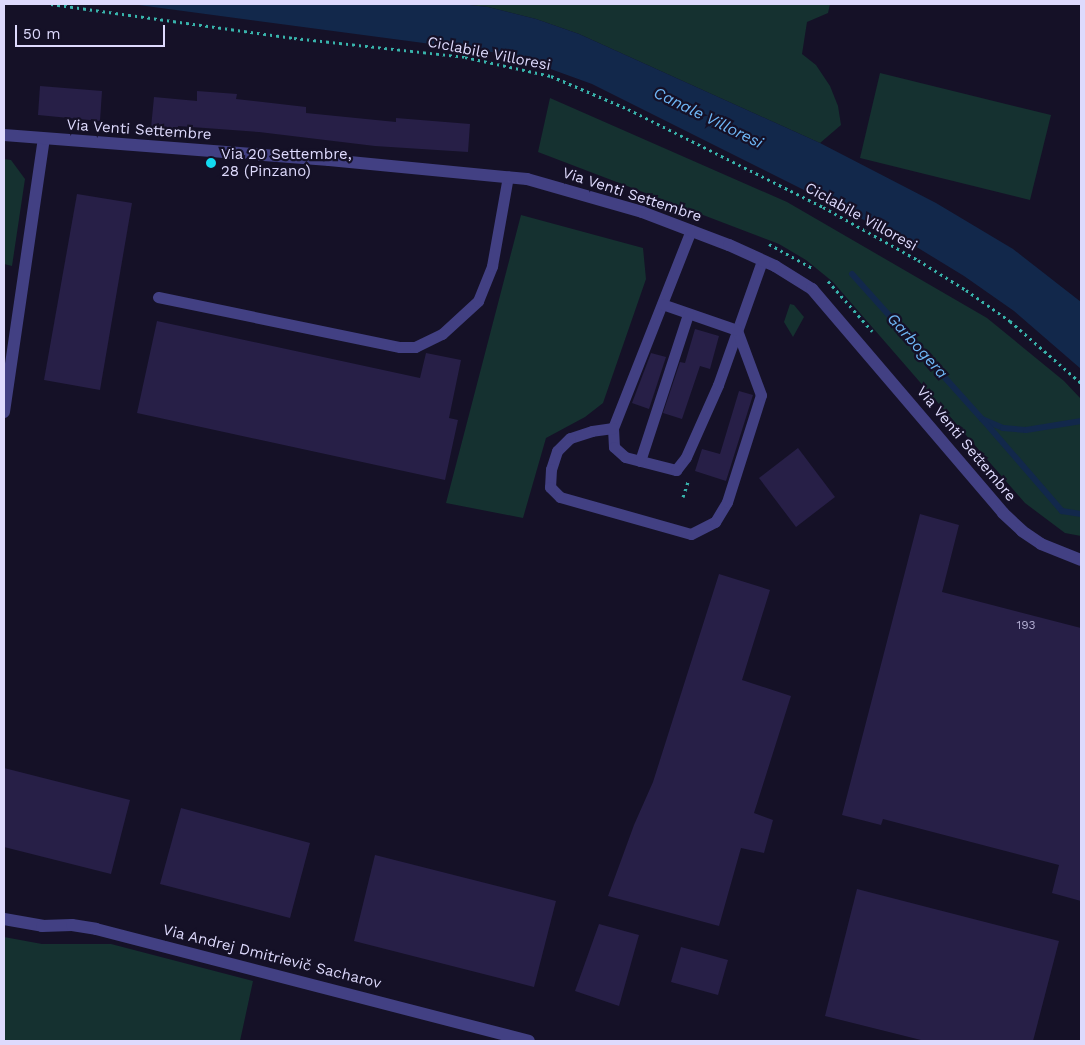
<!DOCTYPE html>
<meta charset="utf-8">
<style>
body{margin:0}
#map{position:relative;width:1085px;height:1045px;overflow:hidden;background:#151127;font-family:"Work Sans",sans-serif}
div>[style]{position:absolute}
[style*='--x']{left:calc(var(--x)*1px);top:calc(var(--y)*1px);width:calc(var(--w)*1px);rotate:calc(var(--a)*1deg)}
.green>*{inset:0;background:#153130}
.water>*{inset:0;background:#12284b}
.stream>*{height:6px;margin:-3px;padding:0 3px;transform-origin:3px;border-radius:3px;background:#12284b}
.building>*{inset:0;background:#271f47}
.path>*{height:3px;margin-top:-1.5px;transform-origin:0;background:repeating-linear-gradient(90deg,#38b3ab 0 2.5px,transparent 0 6.5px)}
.service>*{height:11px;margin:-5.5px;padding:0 5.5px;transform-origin:5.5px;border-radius:5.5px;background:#424083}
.minor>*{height:12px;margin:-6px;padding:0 6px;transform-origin:6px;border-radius:6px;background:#424083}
.tertiary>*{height:12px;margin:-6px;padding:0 6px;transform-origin:6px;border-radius:6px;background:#424083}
.dots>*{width:14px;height:14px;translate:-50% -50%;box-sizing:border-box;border:2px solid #151127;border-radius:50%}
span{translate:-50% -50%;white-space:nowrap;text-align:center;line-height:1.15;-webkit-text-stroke:4.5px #151127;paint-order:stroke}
.number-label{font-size:12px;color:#b0abd0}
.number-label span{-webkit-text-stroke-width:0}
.street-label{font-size:15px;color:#dedafd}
.poi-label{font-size:15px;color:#dedafd}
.left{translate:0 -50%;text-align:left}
.water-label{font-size:16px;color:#6fb7f6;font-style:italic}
.frame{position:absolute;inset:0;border:5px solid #dedafd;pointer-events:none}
.scale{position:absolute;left:15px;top:25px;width:150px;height:22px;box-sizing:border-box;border:2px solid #dedafd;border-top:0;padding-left:6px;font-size:15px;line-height:18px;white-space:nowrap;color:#dedafd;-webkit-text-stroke:4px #151127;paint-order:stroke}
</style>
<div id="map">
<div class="green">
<i style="clip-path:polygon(460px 4px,830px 4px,828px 13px,807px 22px,802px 54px,816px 65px,830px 86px,838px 106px,841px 125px,820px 143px,579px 34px,536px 19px,488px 7px)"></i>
<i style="clip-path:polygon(880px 73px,1051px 115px,1030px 200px,860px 158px)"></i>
<i style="clip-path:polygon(550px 98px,787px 202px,987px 318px,1064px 381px,1081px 399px,1081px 536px,1065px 533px,1025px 503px,833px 282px,806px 260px,779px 244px,538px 152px)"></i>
<i style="clip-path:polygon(4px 159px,11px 160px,25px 179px,12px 266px,4px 264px)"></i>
<i style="clip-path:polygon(521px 215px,643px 248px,646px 279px,603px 403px,585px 417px,546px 438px,523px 518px,446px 503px)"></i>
<i style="clip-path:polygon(790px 304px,794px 305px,804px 317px,793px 337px,784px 322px)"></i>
<i style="clip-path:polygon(4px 937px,42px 944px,111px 944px,253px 981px,240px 1041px,4px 1041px)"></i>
</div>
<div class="water">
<i style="clip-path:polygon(131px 4px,460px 4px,488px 7px,536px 19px,579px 34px,820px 143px,936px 203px,1013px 249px,1081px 302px,1081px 369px,1014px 311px,964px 276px,910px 243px,592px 84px,545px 67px,499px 53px)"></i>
</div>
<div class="stream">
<i style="--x:852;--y:274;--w:195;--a:48.1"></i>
<i style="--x:982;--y:419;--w:23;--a:23"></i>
<i style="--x:1003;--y:428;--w:23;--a:5"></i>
<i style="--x:1026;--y:430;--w:56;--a:-9.3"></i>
<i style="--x:984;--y:421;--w:119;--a:49.1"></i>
<i style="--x:1062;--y:511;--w:19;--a:9"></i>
</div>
<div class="building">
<i style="clip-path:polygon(40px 86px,102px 91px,100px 121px,38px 115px)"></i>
<i style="clip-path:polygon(197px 91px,237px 94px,236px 99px,306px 107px,306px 113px,396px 122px,396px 118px,470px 124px,468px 152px,375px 146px,259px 132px,178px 126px,178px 130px,151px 128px,154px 97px,197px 101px)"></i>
<i style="clip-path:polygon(77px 194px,132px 203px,100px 390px,44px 380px)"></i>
<i style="clip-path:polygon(157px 321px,420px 378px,426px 353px,461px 360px,449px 418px,458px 420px,445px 480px,137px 413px)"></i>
<i style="clip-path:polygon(695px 329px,719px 336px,710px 369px,700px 366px,682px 419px,663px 413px,680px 362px,685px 363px)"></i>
<i style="clip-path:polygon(651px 353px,666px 357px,649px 409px,632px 403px)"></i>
<i style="clip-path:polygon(739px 391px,753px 395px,726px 481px,695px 471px,702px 449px,720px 454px)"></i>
<i style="clip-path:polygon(798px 448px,835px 497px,796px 527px,759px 478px)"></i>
<i style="clip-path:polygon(920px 514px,959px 525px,942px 592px,1081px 628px,1081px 901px,1052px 893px,1059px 865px,883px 819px,881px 825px,842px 815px)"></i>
<i style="clip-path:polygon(719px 574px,770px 590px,742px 680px,791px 696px,754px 813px,773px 820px,764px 853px,741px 848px,719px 926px,608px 896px,634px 825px,653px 782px)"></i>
<i style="clip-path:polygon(4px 768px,130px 800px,111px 874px,4px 847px)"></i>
<i style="clip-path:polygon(181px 808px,310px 843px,290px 918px,160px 884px)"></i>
<i style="clip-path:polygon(375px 855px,556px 901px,534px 987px,354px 941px)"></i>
<i style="clip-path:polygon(857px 889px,1059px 941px,1033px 1041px,925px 1041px,825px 1016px)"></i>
<i style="clip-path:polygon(599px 924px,639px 935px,619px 1006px,575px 991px)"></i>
<i style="clip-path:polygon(681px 947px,728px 960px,718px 995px,671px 982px)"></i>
</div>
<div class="path">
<i style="--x:51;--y:4;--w:245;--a:8"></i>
<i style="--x:294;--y:38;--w:172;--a:6.3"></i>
<i style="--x:465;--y:57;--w:88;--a:12.5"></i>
<i style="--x:551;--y:76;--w:84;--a:23.2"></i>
<i style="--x:628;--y:109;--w:218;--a:26.7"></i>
<i style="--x:823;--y:207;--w:109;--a:29.2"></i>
<i style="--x:918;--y:260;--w:57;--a:32"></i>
<i style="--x:966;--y:290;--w:54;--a:35.2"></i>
<i style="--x:1010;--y:321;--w:94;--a:41.1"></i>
<i style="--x:769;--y:244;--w:51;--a:29.1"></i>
<i style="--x:828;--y:281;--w:67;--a:48.7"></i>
<i style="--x:683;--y:497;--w:19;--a:-72"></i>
</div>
<div class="service">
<i style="--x:691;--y:230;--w:213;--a:111.5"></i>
<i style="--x:613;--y:428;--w:19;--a:87"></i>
<i style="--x:614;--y:447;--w:15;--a:42"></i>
<i style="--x:625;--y:457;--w:53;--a:14.3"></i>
<i style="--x:676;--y:470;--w:16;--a:-52"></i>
<i style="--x:686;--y:457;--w:79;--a:-66"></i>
<i style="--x:718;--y:385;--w:132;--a:-70.5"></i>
<i style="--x:158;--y:297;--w:247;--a:11.7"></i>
<i style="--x:400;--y:347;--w:15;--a:0"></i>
<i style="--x:415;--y:347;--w:30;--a:-26"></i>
<i style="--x:442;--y:334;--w:49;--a:-42.5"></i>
<i style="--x:478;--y:301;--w:38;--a:-68"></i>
<i style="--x:492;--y:266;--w:91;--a:-79.9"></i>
<i style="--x:613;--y:428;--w:21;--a:172"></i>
<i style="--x:592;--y:431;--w:23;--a:162"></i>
<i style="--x:570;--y:438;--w:18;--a:135"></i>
<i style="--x:557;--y:451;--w:19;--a:108"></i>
<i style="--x:551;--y:469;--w:18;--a:93"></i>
<i style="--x:550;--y:487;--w:14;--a:45"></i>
<i style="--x:560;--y:497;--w:136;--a:15.8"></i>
<i style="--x:691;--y:534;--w:27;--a:-27"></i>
<i style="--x:715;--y:522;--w:23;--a:-59"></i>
<i style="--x:727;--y:502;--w:112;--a:-72.4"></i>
<i style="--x:761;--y:395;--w:69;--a:-110.3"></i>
<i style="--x:737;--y:330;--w:79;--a:-160.9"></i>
<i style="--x:640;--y:461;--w:155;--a:-71.9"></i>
</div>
<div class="minor">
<i style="--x:4;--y:412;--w:276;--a:-81.7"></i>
<i style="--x:4;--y:919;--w:39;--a:10"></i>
<i style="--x:42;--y:926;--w:30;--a:-2"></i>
<i style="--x:72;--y:925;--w:24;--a:9"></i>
<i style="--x:96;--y:929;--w:447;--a:14.5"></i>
</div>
<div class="tertiary">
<i style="--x:4;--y:135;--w:326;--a:4.4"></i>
<i style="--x:329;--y:160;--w:199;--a:5.5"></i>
<i style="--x:527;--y:179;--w:120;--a:16"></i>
<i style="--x:642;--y:212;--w:93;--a:20.8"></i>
<i style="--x:729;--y:245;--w:51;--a:24.5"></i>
<i style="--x:775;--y:266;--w:44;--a:31.9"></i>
<i style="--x:812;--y:289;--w:294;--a:49.5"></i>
<i style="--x:1003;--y:513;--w:26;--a:43"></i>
<i style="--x:1022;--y:531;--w:23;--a:34"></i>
<i style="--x:1041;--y:544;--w:43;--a:21.8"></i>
</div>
<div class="dots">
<i style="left:211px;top:163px;background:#13daf0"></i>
</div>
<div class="number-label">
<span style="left:1026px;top:626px">193</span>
</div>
<div class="street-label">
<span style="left:489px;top:54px;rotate:11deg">Ciclabile Villoresi</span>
<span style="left:139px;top:130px;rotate:4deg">Via Venti Settembre</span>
<span style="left:632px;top:195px;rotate:18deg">Via Venti Settembre</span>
<span style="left:861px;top:217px;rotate:29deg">Ciclabile Villoresi</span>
<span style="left:966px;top:444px;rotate:50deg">Via Venti Settembre</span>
<span style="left:272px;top:957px;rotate:14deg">Via Andrej Dmitrievič Sacharov</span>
</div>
<div class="poi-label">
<span class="left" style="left:221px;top:163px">Via 20 Settembre,<br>28 (Pinzano)</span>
</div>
<div class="water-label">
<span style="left:708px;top:118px;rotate:26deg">Canale Villoresi</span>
<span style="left:917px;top:346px;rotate:48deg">Garbogera</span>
</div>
<div class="frame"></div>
<div class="scale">50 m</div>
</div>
